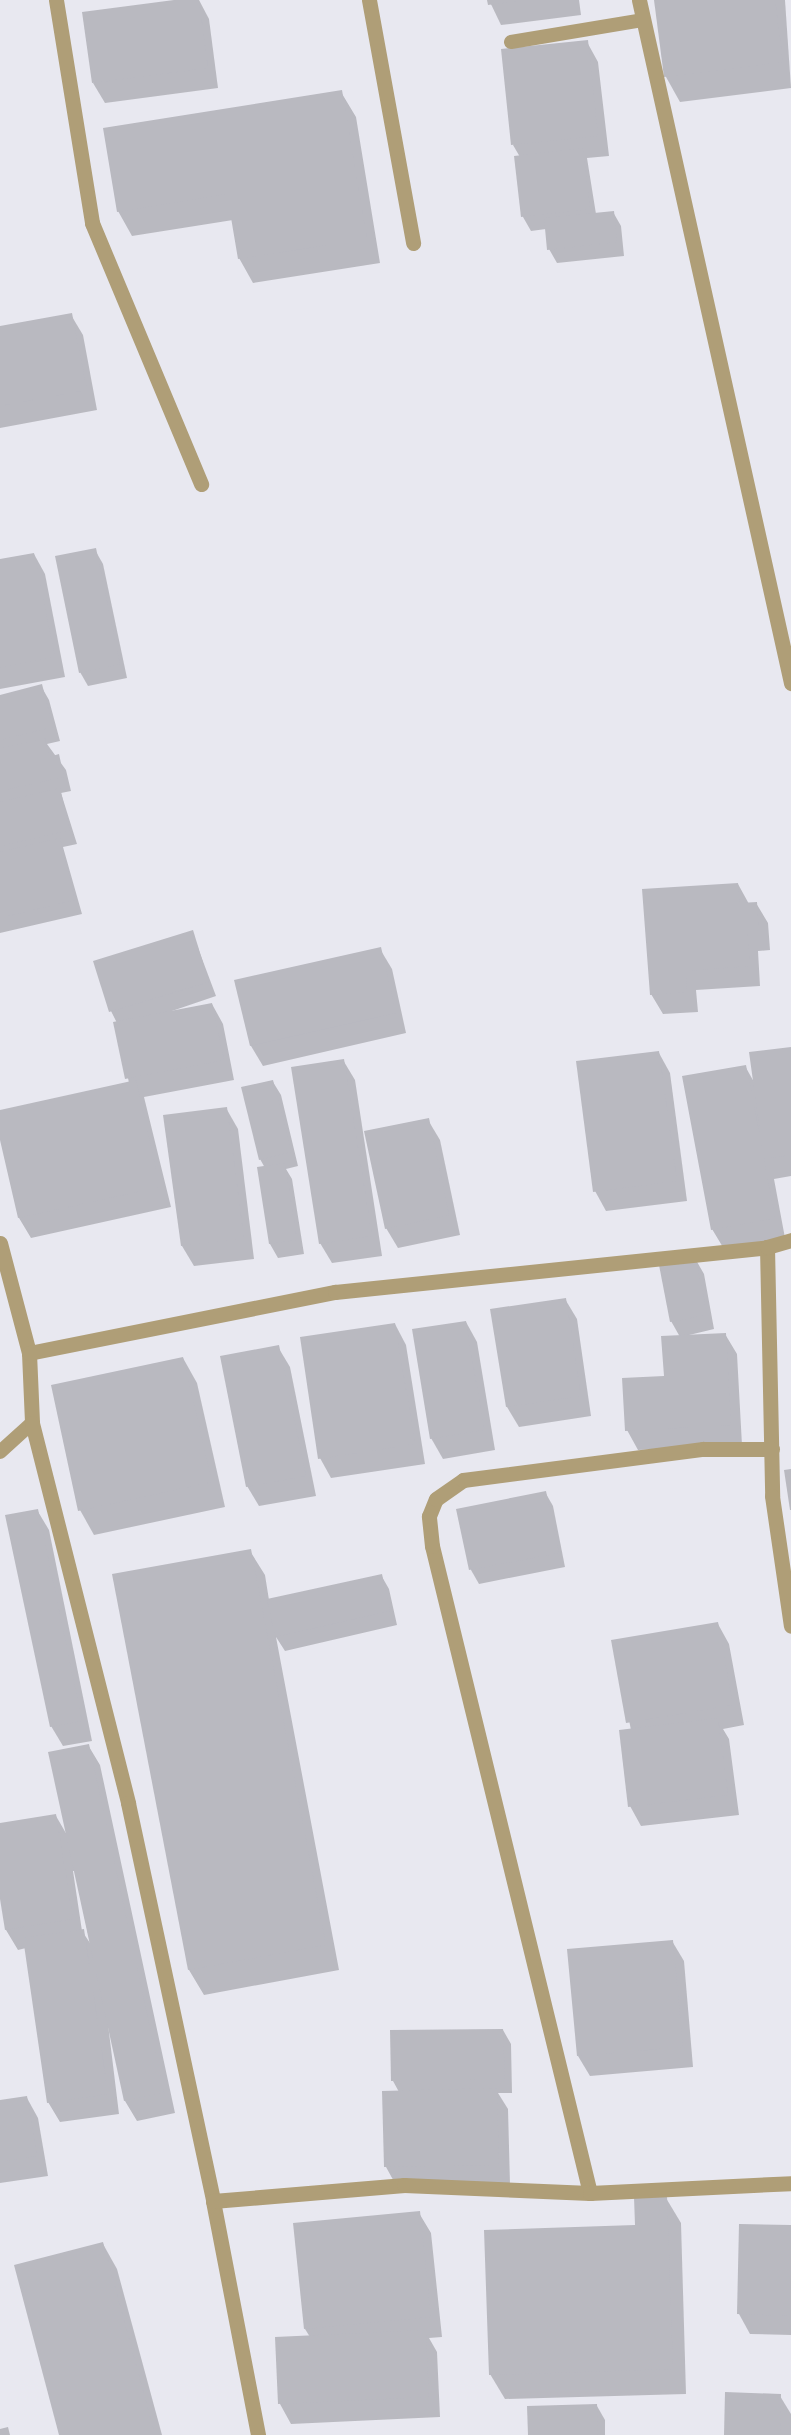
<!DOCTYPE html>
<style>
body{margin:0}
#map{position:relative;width:791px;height:2435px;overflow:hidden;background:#e8e8f0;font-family:"Noto Sans",sans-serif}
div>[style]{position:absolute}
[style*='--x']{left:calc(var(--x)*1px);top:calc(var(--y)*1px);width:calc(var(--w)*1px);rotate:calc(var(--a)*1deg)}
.shadow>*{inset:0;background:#0003}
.building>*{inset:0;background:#b9b9c0}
.lane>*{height:14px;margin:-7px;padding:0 7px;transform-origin:7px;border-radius:7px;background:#af9e77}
.street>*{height:15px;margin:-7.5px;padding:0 7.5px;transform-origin:7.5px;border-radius:7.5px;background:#af9e77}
span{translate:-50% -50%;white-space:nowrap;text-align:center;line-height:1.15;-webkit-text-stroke:5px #f6f5fd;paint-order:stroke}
</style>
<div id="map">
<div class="shadow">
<i style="clip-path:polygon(186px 0,199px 0,209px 19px,218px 88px,105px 103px,93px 83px)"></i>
<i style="clip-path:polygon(489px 0,579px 0,581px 15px,501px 25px)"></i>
<i style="clip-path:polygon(655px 0,785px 0,791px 88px,680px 102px,666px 77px)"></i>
<i style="clip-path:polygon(587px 42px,598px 62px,609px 156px,587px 158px,596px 214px,613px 212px,621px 226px,624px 256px,557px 263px,549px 249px,546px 229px,531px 231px,523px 217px,520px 157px,513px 145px)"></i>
<i style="clip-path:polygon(341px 92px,356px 117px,380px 263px,253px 283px,239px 258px,233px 220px,132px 236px,118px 211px)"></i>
<i style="clip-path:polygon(71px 315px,83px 335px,97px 410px,0 428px,0 327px)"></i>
<i style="clip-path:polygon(95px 550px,103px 564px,127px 678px,88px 686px,80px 672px)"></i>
<i style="clip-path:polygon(34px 554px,45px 574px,65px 677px,0 689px,0 561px)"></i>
<i style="clip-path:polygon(41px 686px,49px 700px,60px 741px,47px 744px,66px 770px,71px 791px,61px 793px,77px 844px,63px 847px,82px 914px,0 933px,0 696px)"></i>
<i style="clip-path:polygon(738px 884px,749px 904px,756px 903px,768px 923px,770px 950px,758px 951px,760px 986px,696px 990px,698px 1012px,663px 1014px,651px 994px)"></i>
<i style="clip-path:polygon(192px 932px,216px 996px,169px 1012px,212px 1004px,223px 1024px,234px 1080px,144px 1097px,171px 1207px,31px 1238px,19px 1218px,0 1133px,0 1112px,129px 1083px,117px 1023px,111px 1011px)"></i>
<i style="clip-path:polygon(380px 949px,392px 969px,406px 1033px,263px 1066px,251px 1046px,236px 981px)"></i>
<i style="clip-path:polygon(791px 1048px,791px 1176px,774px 1179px,785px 1238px,724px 1249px,712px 1229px,745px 1066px,754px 1082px)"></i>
<i style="clip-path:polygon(659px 1053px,670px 1073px,687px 1201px,606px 1211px,595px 1191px)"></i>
<i style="clip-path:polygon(343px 1060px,355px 1080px,382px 1256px,332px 1263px,320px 1243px)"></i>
<i style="clip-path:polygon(273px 1082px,281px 1095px,298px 1166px,286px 1169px,292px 1179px,304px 1254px,278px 1258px,270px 1244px,265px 1168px,260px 1159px)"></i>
<i style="clip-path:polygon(226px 1108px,238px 1129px,254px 1259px,194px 1266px,182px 1246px)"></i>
<i style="clip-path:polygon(428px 1120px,440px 1140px,460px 1235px,398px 1248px,386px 1228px)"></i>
<i style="clip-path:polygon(696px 1260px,704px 1274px,714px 1329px,685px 1336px,725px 1334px,737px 1354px,742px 1445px,638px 1450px,627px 1430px,665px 1377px,680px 1337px,671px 1321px)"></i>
<i style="clip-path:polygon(565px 1299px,577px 1319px,591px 1416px,519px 1427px,507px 1407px,492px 1310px)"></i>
<i style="clip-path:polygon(466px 1322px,477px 1342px,495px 1450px,443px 1459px,431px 1438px)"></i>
<i style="clip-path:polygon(395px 1324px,406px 1345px,425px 1464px,331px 1478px,320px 1458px)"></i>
<i style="clip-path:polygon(278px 1347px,290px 1367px,316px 1496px,259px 1506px,247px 1486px)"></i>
<i style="clip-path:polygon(183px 1358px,197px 1383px,225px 1507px,94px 1535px,80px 1510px)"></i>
<i style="clip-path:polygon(545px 1492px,553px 1506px,565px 1567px,479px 1584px,471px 1570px,458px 1510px)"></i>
<i style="clip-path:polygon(37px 1510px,49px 1530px,92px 1741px,63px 1746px,51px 1726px)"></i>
<i style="clip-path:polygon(250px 1551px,265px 1575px,269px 1600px,381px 1575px,389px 1589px,397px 1625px,285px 1651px,276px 1637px,339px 1970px,204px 1995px,189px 1970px,114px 1575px)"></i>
<i style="clip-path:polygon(718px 1624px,729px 1644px,744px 1725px,723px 1729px,729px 1739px,739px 1815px,641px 1826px,630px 1806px,631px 1730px,613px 1641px)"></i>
<i style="clip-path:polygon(evenodd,88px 1745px,100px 1765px,175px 2113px,137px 2121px,125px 2101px,107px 2016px,119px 2114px,60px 2122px,48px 2102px,26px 1948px,18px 1950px,6px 1930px,0 1889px,0 1824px,56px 1816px,67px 1835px,88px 1745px,73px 1871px,75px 1871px,90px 1943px,82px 1931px,73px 1871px)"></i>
<i style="clip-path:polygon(672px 1941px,684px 1961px,693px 2067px,590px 2076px,578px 2056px)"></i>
<i style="clip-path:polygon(503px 2030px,511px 2044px,512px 2093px,498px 2093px,508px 2109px,510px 2184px,397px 2187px,386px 2167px,399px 2092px,393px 2081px)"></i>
<i style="clip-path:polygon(27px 2098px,38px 2118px,48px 2176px,0 2183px,0 2102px)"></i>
<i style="clip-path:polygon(666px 2198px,681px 2223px,686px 2394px,505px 2399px,490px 2374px)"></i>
<i style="clip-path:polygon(419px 2213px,431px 2233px,442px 2337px,429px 2338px,437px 2352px,440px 2417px,291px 2424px,280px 2404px,277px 2339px,310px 2337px,305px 2329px)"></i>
<i style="clip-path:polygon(791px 2227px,791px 2335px,750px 2334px,739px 2314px)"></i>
<i style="clip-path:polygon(103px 2244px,117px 2269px,162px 2435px,60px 2435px)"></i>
<i style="clip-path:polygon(780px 2396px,791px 2414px,791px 2435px,726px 2435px)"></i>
<i style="clip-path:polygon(597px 2406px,605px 2420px,605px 2435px,529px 2435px)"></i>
</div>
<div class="building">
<i style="clip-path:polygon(174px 0,199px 0,208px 68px,92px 83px,82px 12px)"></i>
<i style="clip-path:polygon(487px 0,518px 0,518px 1px,488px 5px)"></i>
<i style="clip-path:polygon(654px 0,775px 0,783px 62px,664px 77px)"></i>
<i style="clip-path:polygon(588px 40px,598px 136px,511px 145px,501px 49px)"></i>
<i style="clip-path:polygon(342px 90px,367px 239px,238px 259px,227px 194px,117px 212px,103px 128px)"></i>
<i style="clip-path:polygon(583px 148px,590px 209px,521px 217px,514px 156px)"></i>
<i style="clip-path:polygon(614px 211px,617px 242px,547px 250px,544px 218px)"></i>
<i style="clip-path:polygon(72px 313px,87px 390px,0 406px,0 326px)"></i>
<i style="clip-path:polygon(96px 548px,120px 664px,79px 673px,55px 556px)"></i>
<i style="clip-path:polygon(34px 553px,55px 657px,0 668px,0 559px)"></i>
<i style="clip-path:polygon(42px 684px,53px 727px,0 740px,0 695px)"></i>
<i style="clip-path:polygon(45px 738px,49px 757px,59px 754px,64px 777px,0 791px,0 748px)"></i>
<i style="clip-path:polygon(60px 788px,70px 830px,0 846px,0 802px)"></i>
<i style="clip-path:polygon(60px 838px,75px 900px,0 918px,0 852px)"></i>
<i style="clip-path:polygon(738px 883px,740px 903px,757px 902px,759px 931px,747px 931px,750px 966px,686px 971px,687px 992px,650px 995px,642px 889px)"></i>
<i style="clip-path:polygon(193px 930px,209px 982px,109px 1012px,93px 961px)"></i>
<i style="clip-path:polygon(381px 947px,396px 1013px,250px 1046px,234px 980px)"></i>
<i style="clip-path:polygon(212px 1003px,224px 1060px,125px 1079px,113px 1022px)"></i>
<i style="clip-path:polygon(791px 1047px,791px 1155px,764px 1159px,775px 1218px,711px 1230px,682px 1076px,746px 1065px,762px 1146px,749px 1052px)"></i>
<i style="clip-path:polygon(659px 1051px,677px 1181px,593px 1192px,576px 1061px)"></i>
<i style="clip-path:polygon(344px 1059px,372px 1236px,319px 1244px,291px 1067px)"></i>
<i style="clip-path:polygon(136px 1080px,160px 1187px,18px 1218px,0 1140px,0 1110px)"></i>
<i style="clip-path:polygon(273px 1080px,291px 1152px,259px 1160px,241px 1087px)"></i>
<i style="clip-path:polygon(227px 1107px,244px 1239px,181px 1246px,163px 1115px)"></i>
<i style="clip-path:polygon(429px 1118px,449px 1215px,385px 1229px,364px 1131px)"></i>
<i style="clip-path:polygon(285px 1163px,297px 1240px,269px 1244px,257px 1167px)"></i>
<i style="clip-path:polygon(696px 1258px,707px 1315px,670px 1322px,659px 1265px)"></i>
<i style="clip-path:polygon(566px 1298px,581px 1396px,506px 1407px,490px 1309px)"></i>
<i style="clip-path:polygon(466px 1321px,484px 1430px,430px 1439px,412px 1329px)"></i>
<i style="clip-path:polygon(395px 1323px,415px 1444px,318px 1459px,300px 1337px)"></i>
<i style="clip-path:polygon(726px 1333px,731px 1425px,625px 1431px,622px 1378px,664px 1376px,661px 1336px)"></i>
<i style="clip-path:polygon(279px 1345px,306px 1476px,246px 1487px,220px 1356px)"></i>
<i style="clip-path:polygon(183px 1357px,212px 1482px,78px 1511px,51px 1385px)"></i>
<i style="clip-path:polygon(791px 1469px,791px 1510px,790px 1510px,784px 1470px)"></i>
<i style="clip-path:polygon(546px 1491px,559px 1553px,469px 1570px,456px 1509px)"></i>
<i style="clip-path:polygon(38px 1509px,82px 1721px,50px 1727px,5px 1515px)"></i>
<i style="clip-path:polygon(251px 1549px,326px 1945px,188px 1970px,112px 1574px)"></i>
<i style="clip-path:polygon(382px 1574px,390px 1611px,275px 1637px,267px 1599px)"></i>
<i style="clip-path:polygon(718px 1622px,733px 1705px,626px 1723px,611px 1640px)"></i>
<i style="clip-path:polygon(718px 1718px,728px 1795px,628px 1807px,619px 1730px)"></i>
<i style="clip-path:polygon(89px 1744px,164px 2093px,124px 2101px,48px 1752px)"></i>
<i style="clip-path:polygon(56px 1814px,73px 1919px,5px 1930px,0 1899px,0 1823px)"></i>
<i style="clip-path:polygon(84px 1929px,108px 2094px,47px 2103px,23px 1938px)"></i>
<i style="clip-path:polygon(673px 1940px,683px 2047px,577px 2056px,567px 1949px)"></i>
<i style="clip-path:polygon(503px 2029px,505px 2079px,391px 2081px,390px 2030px)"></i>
<i style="clip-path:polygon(497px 2088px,499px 2165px,384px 2167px,382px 2091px)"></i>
<i style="clip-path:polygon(27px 2096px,37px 2156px,0 2162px,0 2100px)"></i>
<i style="clip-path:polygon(667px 2196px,673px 2369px,489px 2375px,484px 2230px,635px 2225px,634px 2197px)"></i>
<i style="clip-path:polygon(420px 2211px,431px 2317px,304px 2329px,293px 2223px)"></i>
<i style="clip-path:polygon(739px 2224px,791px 2225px,791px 2316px,737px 2314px)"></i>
<i style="clip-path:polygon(103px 2242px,155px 2435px,59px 2435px,14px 2265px)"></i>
<i style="clip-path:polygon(426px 2330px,429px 2397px,278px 2404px,275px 2337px)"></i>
<i style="clip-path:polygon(725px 2392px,781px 2394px,780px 2435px,724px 2435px)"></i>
<i style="clip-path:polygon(597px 2404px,598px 2435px,528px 2435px,527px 2406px)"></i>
<i style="clip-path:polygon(8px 2427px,10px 2435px,0 2435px,0 2429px)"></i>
</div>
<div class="lane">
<i style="--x:511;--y:42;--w:133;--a:-9.5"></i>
<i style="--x:0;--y:1452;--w:43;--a:-42.2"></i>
</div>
<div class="street">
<i style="--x:56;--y:0;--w:226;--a:80.8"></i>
<i style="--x:92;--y:223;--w:283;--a:67.3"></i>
<i style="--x:369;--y:0;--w:247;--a:79.7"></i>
<i style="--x:639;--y:0;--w:700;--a:77.45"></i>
<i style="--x:0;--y:1243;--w:114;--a:75.2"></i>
<i style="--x:29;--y:1353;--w:70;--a:87.5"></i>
<i style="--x:32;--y:1423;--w:392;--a:75.8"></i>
<i style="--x:128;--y:1803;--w:407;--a:77.9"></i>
<i style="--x:213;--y:2201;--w:238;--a:79.1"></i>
<i style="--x:767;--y:1247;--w:249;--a:88.8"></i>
<i style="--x:772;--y:1496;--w:131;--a:81.7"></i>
<i style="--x:29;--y:1353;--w:312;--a:-11.3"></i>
<i style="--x:335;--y:1292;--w:434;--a:-5.9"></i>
<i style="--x:767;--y:1247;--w:25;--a:-16"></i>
<i style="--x:590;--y:2193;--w:666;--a:-103.72"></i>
<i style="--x:432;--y:1546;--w:30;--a:-96"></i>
<i style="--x:429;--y:1516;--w:18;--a:-68"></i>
<i style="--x:436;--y:1499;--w:33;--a:-35"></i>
<i style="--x:463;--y:1480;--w:242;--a:-7.4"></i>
<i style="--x:703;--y:1449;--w:69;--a:0"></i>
<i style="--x:213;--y:2201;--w:192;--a:-4.8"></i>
<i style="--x:404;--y:2185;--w:186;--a:2.5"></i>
<i style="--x:590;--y:2193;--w:201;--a:-2.8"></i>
</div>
</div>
